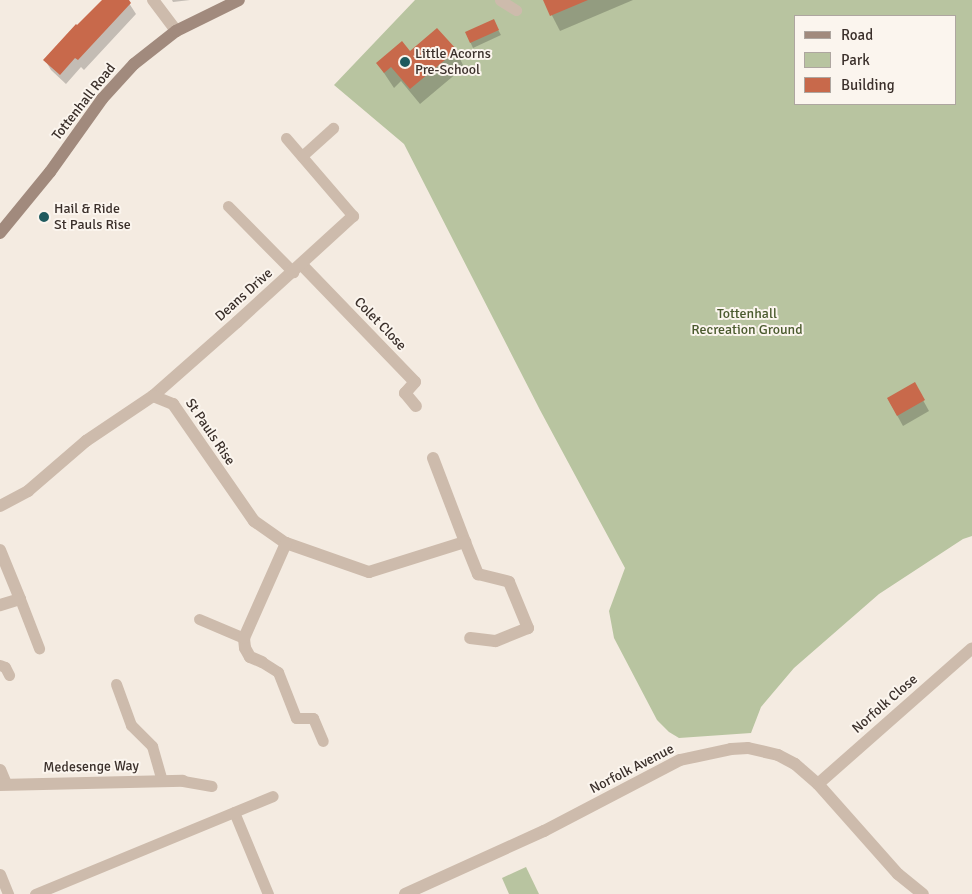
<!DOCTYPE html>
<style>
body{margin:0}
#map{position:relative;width:972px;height:894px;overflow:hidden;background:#f4ebe1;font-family:Signika,sans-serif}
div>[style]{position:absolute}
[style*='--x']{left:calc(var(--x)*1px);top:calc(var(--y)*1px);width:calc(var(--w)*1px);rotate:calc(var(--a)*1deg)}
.green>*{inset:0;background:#b8c4a0}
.shadow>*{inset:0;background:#0003}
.building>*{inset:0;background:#c8694b}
.lane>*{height:11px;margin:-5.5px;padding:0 5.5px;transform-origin:5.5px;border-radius:5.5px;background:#cdbbac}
.street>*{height:12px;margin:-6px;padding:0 6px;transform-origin:6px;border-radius:6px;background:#cdbbac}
.secondary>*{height:12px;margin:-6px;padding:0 6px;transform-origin:6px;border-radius:6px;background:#a18a7d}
.dots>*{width:14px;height:14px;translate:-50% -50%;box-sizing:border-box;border:2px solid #fbf5ee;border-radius:50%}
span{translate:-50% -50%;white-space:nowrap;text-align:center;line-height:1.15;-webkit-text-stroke:4px #fbf5ee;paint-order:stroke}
.poi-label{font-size:14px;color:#3b302b}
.left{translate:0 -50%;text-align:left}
.street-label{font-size:14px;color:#3b302b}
.park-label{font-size:14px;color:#4a5a2e}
.legend{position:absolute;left:794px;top:15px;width:162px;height:90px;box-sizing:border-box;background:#fbf5ee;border:1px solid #aea6a0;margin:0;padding:6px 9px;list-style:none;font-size:15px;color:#3b302b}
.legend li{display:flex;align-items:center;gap:10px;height:25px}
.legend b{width:25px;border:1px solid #aea6a0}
</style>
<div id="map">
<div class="green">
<i style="clip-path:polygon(evenodd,415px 0,972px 0,972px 536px,963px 539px,879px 594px,794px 668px,761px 707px,751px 733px,679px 738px,669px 732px,657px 720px,614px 638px,609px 611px,625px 568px,540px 410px,404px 144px,334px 85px,415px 0,796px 16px,956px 16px,956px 104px,796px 104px,796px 16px)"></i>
<i style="clip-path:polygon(526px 867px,539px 894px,509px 894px,502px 878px)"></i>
</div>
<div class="shadow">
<i style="clip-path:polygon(103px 0,127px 0,136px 14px,84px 70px,81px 67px,66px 84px,51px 70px,45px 60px)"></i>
<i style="clip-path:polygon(172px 0,190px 0,173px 2px)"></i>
<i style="clip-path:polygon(544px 0,633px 0,560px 31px)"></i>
<i style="clip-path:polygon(496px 26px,501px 35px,473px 48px,466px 33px)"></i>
<i style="clip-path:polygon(456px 51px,464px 67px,420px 104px,401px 81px,394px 88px,378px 64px)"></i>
<i style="clip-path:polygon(914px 384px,929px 411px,903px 426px,888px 399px)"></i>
</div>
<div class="building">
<i style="clip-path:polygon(102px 0,129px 0,131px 3px,78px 60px,75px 58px,60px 75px,43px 60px,76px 24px,77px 25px)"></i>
<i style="clip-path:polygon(543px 0,588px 0,550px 16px)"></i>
<i style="clip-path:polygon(494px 19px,499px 30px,470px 43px,465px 32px)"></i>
<i style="clip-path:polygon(437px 28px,457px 50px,410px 89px,391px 67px,384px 73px,376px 63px,402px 41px,410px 51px)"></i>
<i style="clip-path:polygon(915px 382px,925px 400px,897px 416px,887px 398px)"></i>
</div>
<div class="lane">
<i style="--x:500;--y:0;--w:19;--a:32"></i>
<i style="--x:286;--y:138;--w:103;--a:49.3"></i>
<i style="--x:302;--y:156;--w:42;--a:-42.1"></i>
<i style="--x:228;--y:206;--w:93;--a:45.4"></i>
<i style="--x:20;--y:599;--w:53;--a:68.8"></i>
<i style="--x:199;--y:619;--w:49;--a:22.9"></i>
<i style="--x:262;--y:662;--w:19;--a:32"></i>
<i style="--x:278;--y:672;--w:49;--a:68.6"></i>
<i style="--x:296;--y:718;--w:17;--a:0"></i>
<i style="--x:313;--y:718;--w:25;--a:67"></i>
<i style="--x:0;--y:665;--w:5;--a:22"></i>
<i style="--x:5;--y:667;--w:9;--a:63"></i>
<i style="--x:116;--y:684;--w:44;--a:69.9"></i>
<i style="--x:131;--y:725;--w:30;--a:45"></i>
<i style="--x:152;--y:746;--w:35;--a:74"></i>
<i style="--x:0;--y:769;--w:15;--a:67"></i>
<i style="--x:183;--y:781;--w:29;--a:10"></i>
<i style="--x:234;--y:812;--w:89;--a:67.5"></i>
<i style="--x:0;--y:874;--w:22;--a:68"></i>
<i style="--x:35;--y:894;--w:257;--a:-22.4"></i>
</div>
<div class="street">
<i style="--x:153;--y:0;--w:39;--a:53"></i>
<i style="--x:301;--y:264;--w:164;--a:46"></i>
<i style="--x:415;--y:382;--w:15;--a:132"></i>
<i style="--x:405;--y:393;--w:17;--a:50"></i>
<i style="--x:153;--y:396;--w:112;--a:-41.4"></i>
<i style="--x:237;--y:322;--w:157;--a:-42.4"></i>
<i style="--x:433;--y:458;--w:90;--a:69.1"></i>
<i style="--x:0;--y:506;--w:32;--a:-28"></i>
<i style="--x:28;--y:491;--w:77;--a:-40.8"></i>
<i style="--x:86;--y:441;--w:81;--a:-33.9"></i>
<i style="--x:153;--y:396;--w:22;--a:22"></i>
<i style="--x:173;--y:404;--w:142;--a:55.3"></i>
<i style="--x:254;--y:521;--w:39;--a:35"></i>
<i style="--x:286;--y:543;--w:88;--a:19.3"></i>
<i style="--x:369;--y:572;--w:101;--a:-17.4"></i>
<i style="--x:465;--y:542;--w:35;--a:68"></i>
<i style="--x:478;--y:574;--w:32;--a:14"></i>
<i style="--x:509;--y:582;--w:50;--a:67.6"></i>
<i style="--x:528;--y:628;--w:35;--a:158"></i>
<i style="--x:495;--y:641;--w:25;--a:-173"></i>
<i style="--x:0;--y:550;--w:53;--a:67.8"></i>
<i style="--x:20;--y:599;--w:21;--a:163"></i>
<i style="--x:262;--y:662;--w:13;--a:-157"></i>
<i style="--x:250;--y:657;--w:10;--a:-119"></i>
<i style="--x:245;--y:648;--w:10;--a:-96"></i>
<i style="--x:244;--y:638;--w:104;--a:-66.1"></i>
<i style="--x:818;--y:784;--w:205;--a:-41.4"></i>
<i style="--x:0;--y:785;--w:183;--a:-1.3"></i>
<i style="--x:405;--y:894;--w:153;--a:-24.4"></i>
<i style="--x:544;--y:831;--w:153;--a:-27.6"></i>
<i style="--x:680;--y:760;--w:52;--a:-12.2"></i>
<i style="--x:731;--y:749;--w:17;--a:-3"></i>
<i style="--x:748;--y:748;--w:31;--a:13"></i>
<i style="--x:778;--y:755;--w:19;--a:28"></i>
<i style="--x:795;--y:764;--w:30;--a:41"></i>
<i style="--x:818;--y:784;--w:120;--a:48.4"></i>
<i style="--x:898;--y:874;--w:32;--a:39"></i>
</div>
<div class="secondary">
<i style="--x:0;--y:233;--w:79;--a:-50.7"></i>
<i style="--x:50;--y:172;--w:90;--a:-54.5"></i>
<i style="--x:102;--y:99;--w:47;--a:-47.6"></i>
<i style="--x:134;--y:64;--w:53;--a:-38.2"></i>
<i style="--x:176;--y:31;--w:70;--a:-26.2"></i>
</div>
<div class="dots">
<i style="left:405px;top:62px;background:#1f5a5e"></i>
<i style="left:44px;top:217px;background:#1f5a5e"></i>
</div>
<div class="poi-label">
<span class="left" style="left:415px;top:62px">Little Acorns<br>Pre-School</span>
<span class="left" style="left:54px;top:217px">Hail &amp; Ride<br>St Pauls Rise</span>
</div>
<div class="street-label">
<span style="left:84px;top:102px;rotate:-52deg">Tottenhall Road</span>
<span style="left:244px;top:295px;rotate:-42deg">Deans Drive</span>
<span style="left:380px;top:324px;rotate:46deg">Colet Close</span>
<span style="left:210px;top:432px;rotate:56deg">St Pauls Rise</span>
<span style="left:885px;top:704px;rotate:-41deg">Norfolk Close</span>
<span style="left:91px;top:767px;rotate:-1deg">Medesenge Way</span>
<span style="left:632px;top:769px;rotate:-27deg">Norfolk Avenue</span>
</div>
<div class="park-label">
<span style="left:747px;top:322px">Tottenhall<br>Recreation Ground</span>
</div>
<ul class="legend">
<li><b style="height:6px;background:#a18a7d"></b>Road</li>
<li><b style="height:14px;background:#b8c4a0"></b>Park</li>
<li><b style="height:14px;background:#c8694b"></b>Building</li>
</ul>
</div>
